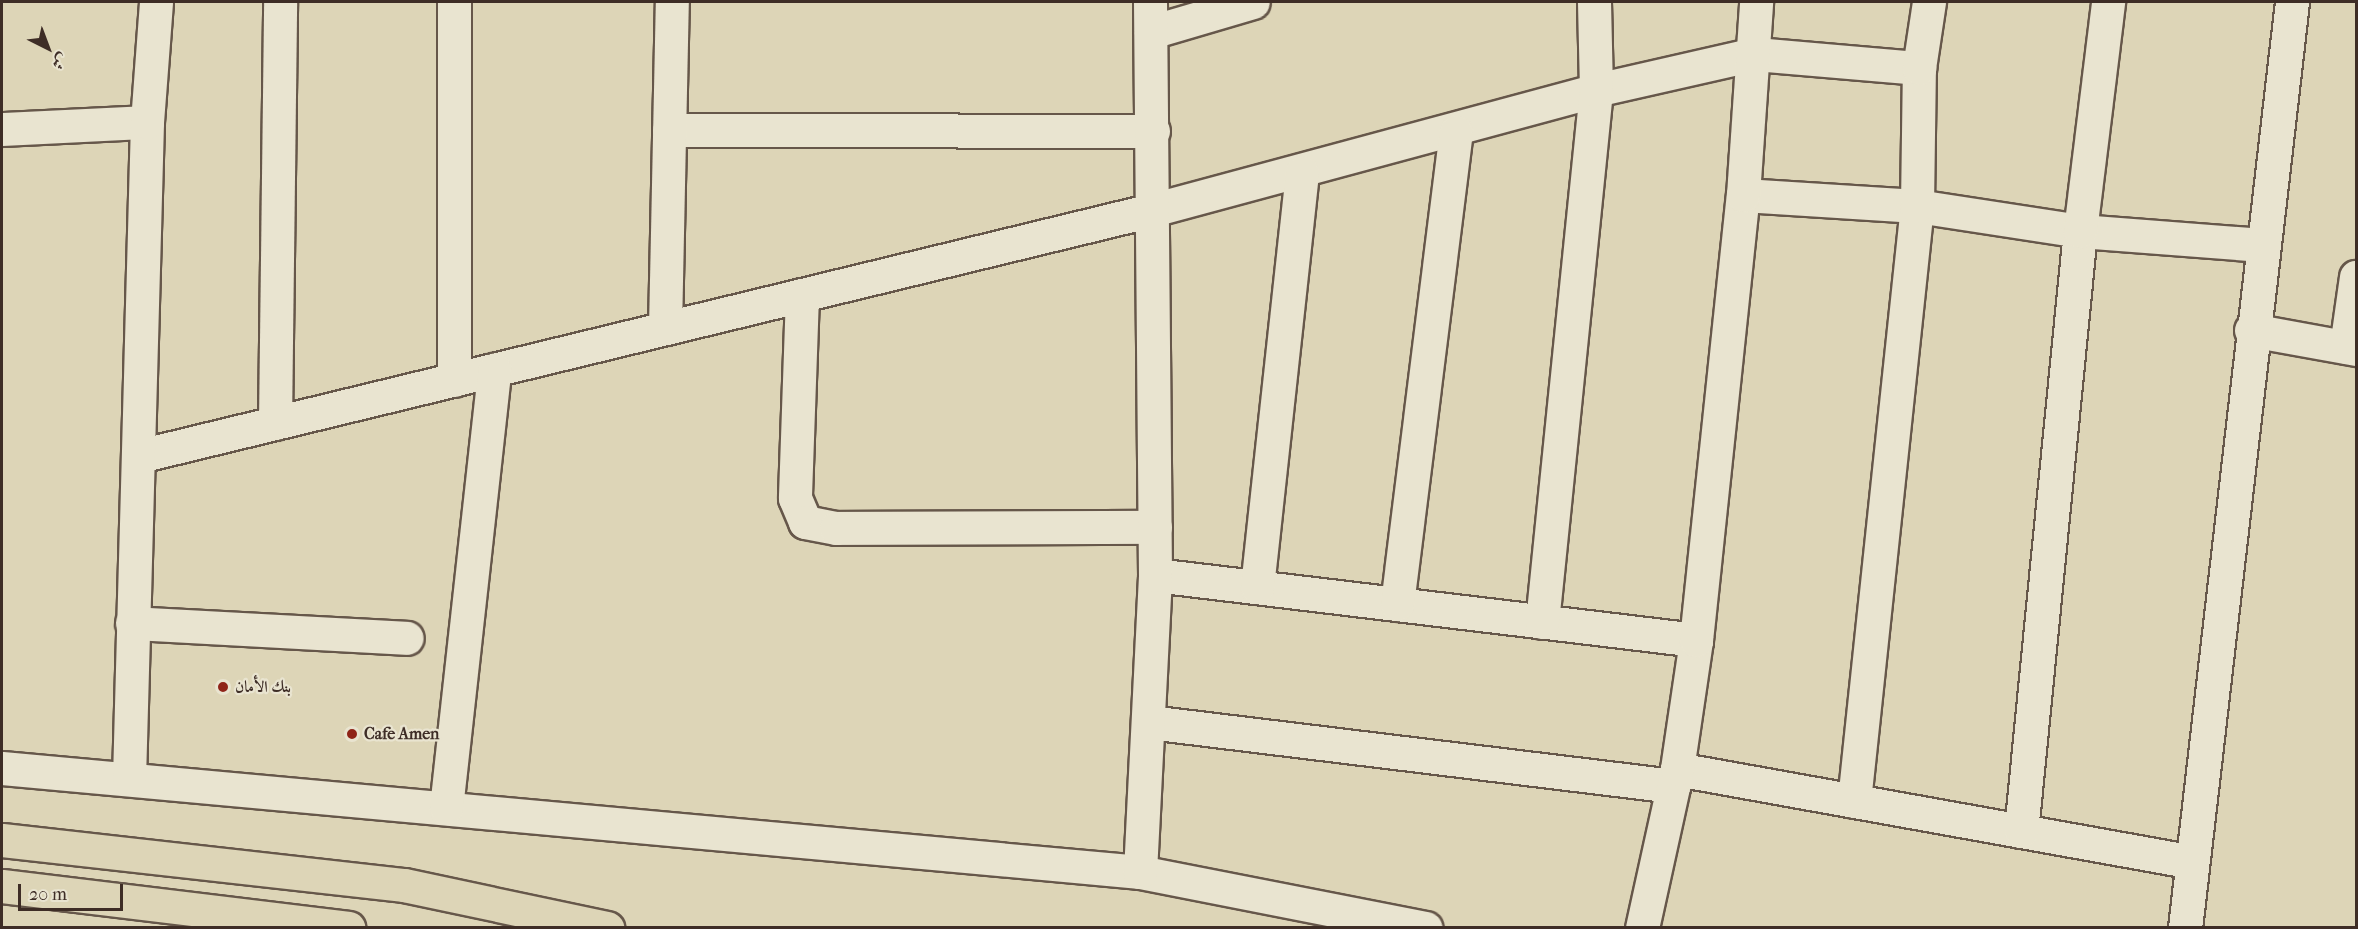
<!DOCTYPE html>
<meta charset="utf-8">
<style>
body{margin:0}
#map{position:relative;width:2358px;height:929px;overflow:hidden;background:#ddd5b7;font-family:"IM FELL French Canon",Amiri,serif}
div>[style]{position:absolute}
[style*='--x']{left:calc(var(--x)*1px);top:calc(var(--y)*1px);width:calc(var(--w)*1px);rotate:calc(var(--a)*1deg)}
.roads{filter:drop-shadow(2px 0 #66574a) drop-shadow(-2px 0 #66574a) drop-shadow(0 2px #66574a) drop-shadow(0 -2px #66574a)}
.minor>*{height:33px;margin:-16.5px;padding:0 16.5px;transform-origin:16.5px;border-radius:16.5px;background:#e9e4d0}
.highway>*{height:33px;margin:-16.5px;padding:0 16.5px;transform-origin:16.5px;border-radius:16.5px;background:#ddd5b7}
.dots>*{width:16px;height:16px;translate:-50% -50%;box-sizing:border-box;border:3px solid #e9e4d0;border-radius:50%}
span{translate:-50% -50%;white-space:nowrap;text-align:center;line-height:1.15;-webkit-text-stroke:4.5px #e9e4d0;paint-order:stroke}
.poi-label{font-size:16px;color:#3e2d26;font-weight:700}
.left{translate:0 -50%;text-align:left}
.frame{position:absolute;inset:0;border:3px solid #3e2d26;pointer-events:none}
.north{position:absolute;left:18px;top:18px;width:60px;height:60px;-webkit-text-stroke:4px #e9e4d0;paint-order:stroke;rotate:138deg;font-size:16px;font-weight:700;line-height:24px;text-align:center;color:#3e2d26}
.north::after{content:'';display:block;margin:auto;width:21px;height:27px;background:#3e2d26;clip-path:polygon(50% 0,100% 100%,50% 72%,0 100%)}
.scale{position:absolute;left:18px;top:884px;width:105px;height:27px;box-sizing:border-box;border:3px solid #3e2d26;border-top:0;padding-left:8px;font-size:18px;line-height:21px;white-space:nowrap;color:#3e2d26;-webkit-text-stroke:4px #e9e4d0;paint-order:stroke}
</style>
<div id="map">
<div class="roads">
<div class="minor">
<i style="--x:454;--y:2;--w:378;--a:90"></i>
<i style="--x:1151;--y:32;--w:106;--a:-16.4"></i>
<i style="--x:2;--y:129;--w:145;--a:-2.8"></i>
<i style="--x:669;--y:130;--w:484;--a:0.1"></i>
<i style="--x:1743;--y:195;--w:174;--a:3.6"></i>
<i style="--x:1917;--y:206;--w:165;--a:8.7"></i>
<i style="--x:2080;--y:231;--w:183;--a:4.4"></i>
<i style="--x:802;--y:295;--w:203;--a:92"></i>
<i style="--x:795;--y:498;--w:26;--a:67"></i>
<i style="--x:805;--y:522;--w:32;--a:11"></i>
<i style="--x:836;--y:528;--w:319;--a:-0.2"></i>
<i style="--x:665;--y:328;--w:326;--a:-88.8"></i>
<i style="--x:2251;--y:330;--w:107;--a:10.3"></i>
<i style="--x:2346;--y:347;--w:71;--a:-81.9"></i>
<i style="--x:275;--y:423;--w:421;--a:-89.3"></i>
<i style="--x:139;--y:456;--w:1047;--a:-13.65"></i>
<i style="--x:1156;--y:209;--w:456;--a:-15.1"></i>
<i style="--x:1596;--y:90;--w:163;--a:-12.8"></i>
<i style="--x:1755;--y:54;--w:165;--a:4.9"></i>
<i style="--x:1155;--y:575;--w:545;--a:6.85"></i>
<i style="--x:1257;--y:587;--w:417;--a:-83.8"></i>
<i style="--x:1397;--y:604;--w:476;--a:-82.9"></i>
<i style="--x:1542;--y:622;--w:535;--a:-84.2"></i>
<i style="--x:1596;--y:90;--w:88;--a:-91.3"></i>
<i style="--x:132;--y:623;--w:275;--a:3.1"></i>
<i style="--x:1149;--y:722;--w:528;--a:6.96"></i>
<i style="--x:2;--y:768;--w:1143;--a:5.22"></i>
<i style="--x:1140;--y:872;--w:291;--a:11.1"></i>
<i style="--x:1677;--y:769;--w:519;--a:10.21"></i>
<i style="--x:129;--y:779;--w:657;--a:-88.43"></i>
<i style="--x:147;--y:122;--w:120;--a:-85.7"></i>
<i style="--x:1854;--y:801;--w:598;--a:-83.96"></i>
<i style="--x:1917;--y:206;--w:138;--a:-89.2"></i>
<i style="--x:1919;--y:68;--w:67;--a:-81.4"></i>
<i style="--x:446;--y:808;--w:441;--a:-83.7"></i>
<i style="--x:2021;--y:831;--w:603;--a:-84.38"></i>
<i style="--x:2080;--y:231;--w:231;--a:-83"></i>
<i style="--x:1140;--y:872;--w:297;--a:-87.1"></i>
<i style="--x:1155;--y:575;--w:573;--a:-90.5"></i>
<i style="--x:1642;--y:928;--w:163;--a:-77.6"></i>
<i style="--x:1677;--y:769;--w:130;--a:-81.6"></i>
<i style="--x:1696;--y:640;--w:447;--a:-84"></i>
<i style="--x:1743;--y:195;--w:193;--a:-86.1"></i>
<i style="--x:2185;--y:928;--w:932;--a:-83.41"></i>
</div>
<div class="highway">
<i style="--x:2;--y:840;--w:405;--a:6.4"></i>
<i style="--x:404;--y:885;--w:208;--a:12"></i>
<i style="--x:2;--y:886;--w:349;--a:6.9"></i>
</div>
</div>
<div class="dots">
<i style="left:223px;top:687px;background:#8f2418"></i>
<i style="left:352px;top:734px;background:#8f2418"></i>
</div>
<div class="poi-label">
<span class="left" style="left:235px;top:687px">بنك الأمان</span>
<span class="left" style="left:364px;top:734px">Cafe Amen</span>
</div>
<div class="frame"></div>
<div class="north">ش</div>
<div class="scale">20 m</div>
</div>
